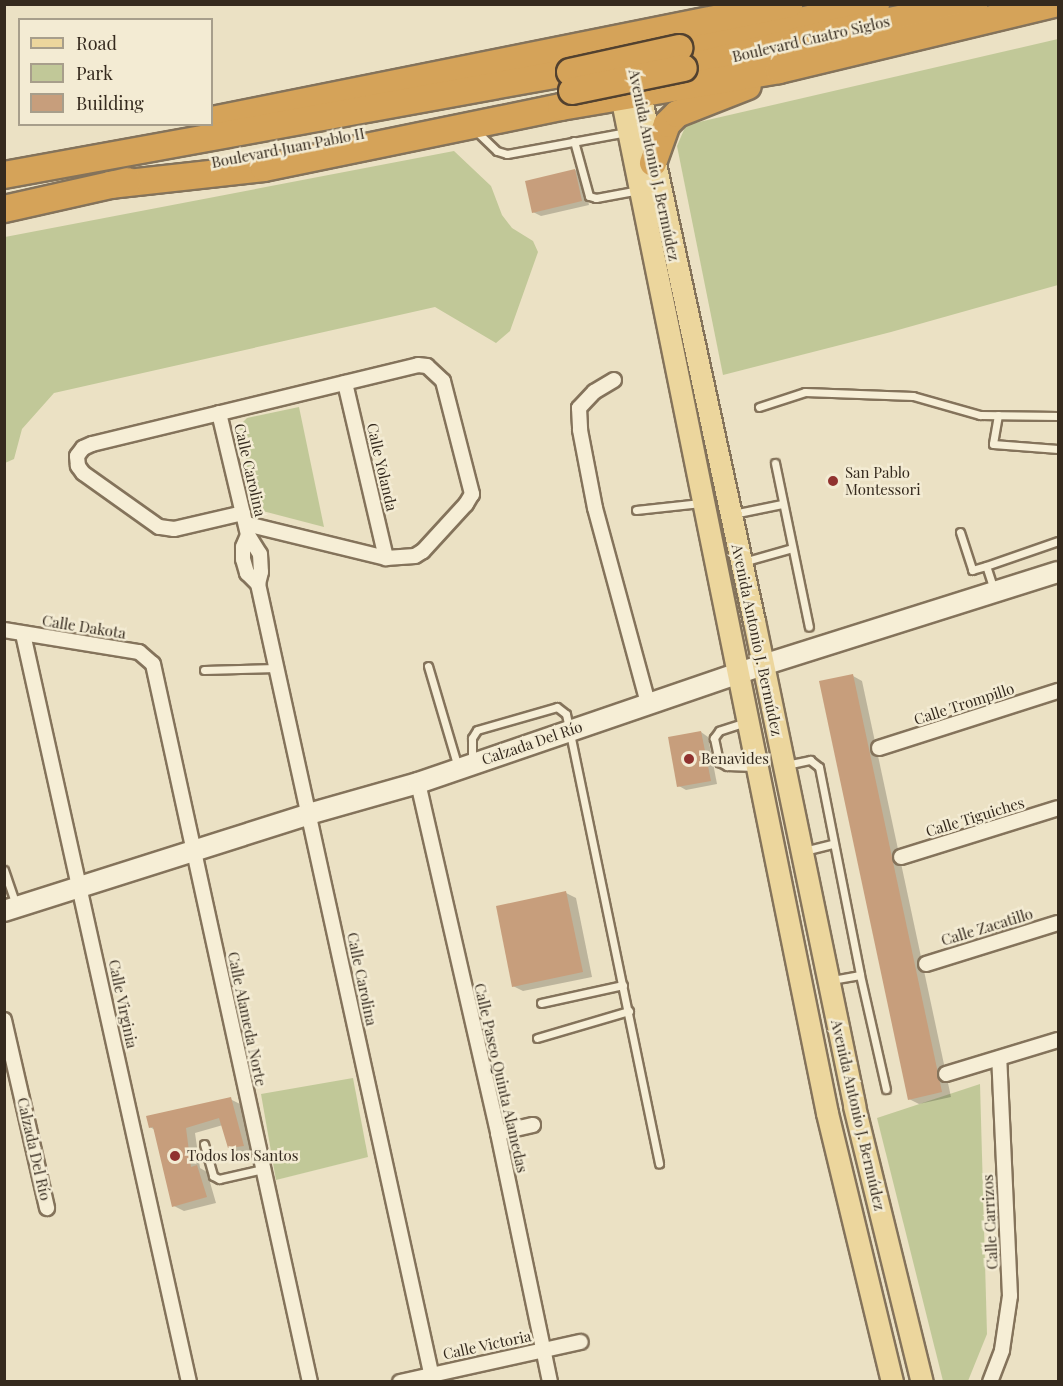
<!DOCTYPE html>
<meta charset="utf-8">
<style>
body{margin:0}
#map{position:relative;width:1063px;height:1386px;overflow:hidden;background:#ebe1c4;font-family:"Playfair Display",serif}
div>[style]{position:absolute}
[style*='--x']{left:calc(var(--x)*1px);top:calc(var(--y)*1px);width:calc(var(--w)*1px);rotate:calc(var(--a)*1deg)}
.green>*{inset:0;background:#c1c898}
.shadow>*{inset:0;background:#0003}
.building>*{inset:0;background:#c79e7c}
.roads{filter:drop-shadow(2px 0 #84735b) drop-shadow(-2px 0 #84735b) drop-shadow(0 2px #84735b) drop-shadow(0 -2px #84735b)}
.lane>*{height:7px;margin:-3.5px;padding:0 3.5px;transform-origin:3.5px;border-radius:3.5px;background:#f6eed6}
.street>*{height:14px;margin:-7px;padding:0 7px;transform-origin:7px;border-radius:7px;background:#f6eed6}
.secondary>*{height:20px;margin:-10px;padding:0 10px;transform-origin:10px;border-radius:10px;background:#f6eed6}
.primary>*{height:21px;margin:-10.5px;padding:0 10.5px;transform-origin:10.5px;border-radius:10.5px;background:#ecd69d}
.highway>*{height:26px;margin:-13px;padding:0 13px;transform-origin:13px;border-radius:13px;background:#d5a359}
.bridges{filter:drop-shadow(2px 0 #52412f) drop-shadow(-2px 0 #52412f) drop-shadow(0 2px #52412f) drop-shadow(0 -2px #52412f)}
.highway-bridge>*{height:26px;margin:-13px;padding:0 13px;transform-origin:13px;border-radius:13px;background:#d5a359}
.dots>*{width:16px;height:16px;translate:-50% -50%;box-sizing:border-box;border:3px solid #f3ebd3;border-radius:50%}
span{translate:-50% -50%;white-space:nowrap;text-align:center;line-height:1.15;-webkit-text-stroke:5px #f3ebd3;paint-order:stroke}
.street-label{font-size:15px;color:#352a1e}
.poi-label{font-size:15px;color:#352a1e}
.left{translate:0 -50%;text-align:left}
.frame{position:absolute;inset:0;border:6px solid #352a1e;pointer-events:none}
.legend{position:absolute;left:18px;top:18px;width:195px;height:108px;box-sizing:border-box;background:#f3ebd3;border:2px solid #a79e8b;margin:0;padding:8px 10px;list-style:none;font-size:18px;color:#352a1e}
.legend li{display:flex;align-items:center;gap:12px;height:30px}
.legend b{width:30px;border:2px solid #a79e8b}
</style>
<div id="map">
<div class="green">
<i style="clip-path:polygon(1058px 39px,1058px 285px,891px 332px,723px 375px,677px 146px,686px 125px)"></i>
<i style="clip-path:polygon(454px 151px,491px 186px,502px 215px,512px 228px,533px 241px,538px 252px,510px 331px,496px 343px,435px 307px,54px 393px,22px 429px,14px 459px,5px 463px,5px 237px)"></i>
<i style="clip-path:polygon(299px 407px,324px 527px,255px 509px,239px 426px,247px 418px)"></i>
<i style="clip-path:polygon(353px 1078px,368px 1157px,276px 1180px,261px 1094px)"></i>
<i style="clip-path:polygon(980px 1084px,987px 1334px,968px 1381px,943px 1381px,877px 1118px)"></i>
</div>
<div class="shadow">
<i style="clip-path:polygon(575px 170px,582px 175px,589px 205px,541px 216px,533px 212px)"></i>
<i style="clip-path:polygon(853px 676px,862px 681px,951px 1097px,919px 1104px,909px 1099px)"></i>
<i style="clip-path:polygon(701px 732px,708px 737px,717px 784px,686px 790px,679px 786px)"></i>
<i style="clip-path:polygon(566px 893px,576px 898px,592px 977px,523px 991px,513px 986px)"></i>
<i style="clip-path:polygon(230px 1099px,240px 1104px,253px 1151px,240px 1153px,230px 1147px,223px 1125px,195px 1133px,200px 1168px,207px 1172px,216px 1203px,184px 1211px,174px 1206px,155px 1130px,150px 1127px)"></i>
</div>
<div class="building">
<i style="clip-path:polygon(575px 169px,582px 201px,532px 213px,525px 181px)"></i>
<i style="clip-path:polygon(853px 674px,942px 1092px,908px 1100px,819px 681px)"></i>
<i style="clip-path:polygon(701px 731px,711px 781px,677px 787px,668px 737px)"></i>
<i style="clip-path:polygon(566px 891px,583px 972px,512px 987px,496px 906px)"></i>
<i style="clip-path:polygon(231px 1097px,244px 1146px,228px 1148px,219px 1118px,186px 1128px,191px 1167px,197px 1165px,207px 1197px,172px 1207px,153px 1127px,149px 1128px,146px 1116px)"></i>
</div>
<div class="roads">
<div class="lane">
<i style="--x:475;--y:130;--w:30;--a:44"></i>
<i style="--x:497;--y:151;--w:10;--a:17"></i>
<i style="--x:507;--y:154;--w:122;--a:-10.4"></i>
<i style="--x:574;--y:141;--w:57;--a:74.7"></i>
<i style="--x:589;--y:196;--w:7;--a:16"></i>
<i style="--x:596;--y:198;--w:44;--a:-10.5"></i>
<i style="--x:759;--y:407;--w:48;--a:-18.1"></i>
<i style="--x:805;--y:392;--w:108;--a:2.1"></i>
<i style="--x:913;--y:396;--w:70;--a:15.8"></i>
<i style="--x:980;--y:415;--w:78;--a:0.7"></i>
<i style="--x:998;--y:415;--w:29;--a:100"></i>
<i style="--x:993;--y:444;--w:65;--a:4.4"></i>
<i style="--x:775;--y:463;--w:167;--a:78.3"></i>
<i style="--x:636;--y:510;--w:65;--a:-6.1"></i>
<i style="--x:733;--y:514;--w:50;--a:-11.5"></i>
<i style="--x:960;--y:532;--w:40;--a:72"></i>
<i style="--x:972;--y:570;--w:15;--a:-16"></i>
<i style="--x:743;--y:562;--w:51;--a:-15.9"></i>
<i style="--x:994;--y:590;--w:25;--a:-108"></i>
<i style="--x:986;--y:566;--w:76;--a:-19.1"></i>
<i style="--x:428;--y:666;--w:105;--a:73.5"></i>
<i style="--x:204;--y:670;--w:72;--a:-1.6"></i>
<i style="--x:746;--y:722;--w:28;--a:162"></i>
<i style="--x:719;--y:731;--w:9;--a:126"></i>
<i style="--x:714;--y:738;--w:25;--a:78"></i>
<i style="--x:719;--y:762;--w:9;--a:27"></i>
<i style="--x:727;--y:766;--w:27;--a:2"></i>
<i style="--x:472;--y:761;--w:23;--a:-90"></i>
<i style="--x:472;--y:738;--w:9;--a:-58"></i>
<i style="--x:477;--y:730;--w:83;--a:-16"></i>
<i style="--x:557;--y:707;--w:11;--a:38"></i>
<i style="--x:566;--y:714;--w:459;--a:78.3"></i>
<i style="--x:786;--y:765;--w:25;--a:-12"></i>
<i style="--x:810;--y:760;--w:11;--a:38"></i>
<i style="--x:819;--y:767;--w:212;--a:78.8"></i>
<i style="--x:860;--y:975;--w:28;--a:170"></i>
<i style="--x:804;--y:851;--w:30;--a:-14"></i>
<i style="--x:4;--y:870;--w:37;--a:71"></i>
<i style="--x:860;--y:975;--w:117;--a:77.2"></i>
<i style="--x:541;--y:1003;--w:84;--a:-12.4"></i>
<i style="--x:537;--y:1038;--w:96;--a:-16.4"></i>
<i style="--x:204;--y:1144;--w:33;--a:74"></i>
<i style="--x:213;--y:1176;--w:7;--a:27"></i>
<i style="--x:219;--y:1179;--w:45;--a:-12.8"></i>
</div>
<div class="street">
<i style="--x:614;--y:380;--w:23;--a:149"></i>
<i style="--x:594;--y:392;--w:22;--a:133"></i>
<i style="--x:579;--y:408;--w:22;--a:87"></i>
<i style="--x:580;--y:430;--w:79;--a:79.1"></i>
<i style="--x:595;--y:508;--w:202;--a:74.8"></i>
<i style="--x:345;--y:383;--w:180;--a:76.8"></i>
<i style="--x:219;--y:413;--w:125;--a:76.6"></i>
<i style="--x:248;--y:535;--w:22;--a:58"></i>
<i style="--x:260;--y:554;--w:18;--a:87"></i>
<i style="--x:261;--y:572;--w:12;--a:104"></i>
<i style="--x:258;--y:584;--w:817;--a:77.63"></i>
<i style="--x:243;--y:513;--w:71;--a:166.9"></i>
<i style="--x:174;--y:529;--w:15;--a:-172"></i>
<i style="--x:159;--y:527;--w:93;--a:-144.6"></i>
<i style="--x:83;--y:473;--w:9;--a:-126"></i>
<i style="--x:78;--y:466;--w:10;--a:-96"></i>
<i style="--x:77;--y:456;--w:10;--a:-53"></i>
<i style="--x:83;--y:448;--w:10;--a:-24"></i>
<i style="--x:92;--y:444;--w:335;--a:-13.6"></i>
<i style="--x:418;--y:365;--w:9;--a:6"></i>
<i style="--x:427;--y:366;--w:22;--a:43"></i>
<i style="--x:443;--y:381;--w:117;--a:75.6"></i>
<i style="--x:472;--y:494;--w:12;--a:121"></i>
<i style="--x:466;--y:504;--w:64;--a:132.5"></i>
<i style="--x:423;--y:551;--w:9;--a:148"></i>
<i style="--x:415;--y:556;--w:29;--a:176"></i>
<i style="--x:386;--y:558;--w:144;--a:-166.3"></i>
<i style="--x:248;--y:535;--w:13;--a:113"></i>
<i style="--x:243;--y:547;--w:12;--a:90"></i>
<i style="--x:243;--y:559;--w:15;--a:74"></i>
<i style="--x:247;--y:573;--w:16;--a:45"></i>
<i style="--x:4;--y:630;--w:137;--a:9.3"></i>
<i style="--x:139;--y:652;--w:18;--a:41"></i>
<i style="--x:153;--y:664;--w:735;--a:77.67"></i>
<i style="--x:23;--y:634;--w:766;--a:77.49"></i>
<i style="--x:879;--y:748;--w:188;--a:-17.7"></i>
<i style="--x:418;--y:783;--w:359;--a:77.1"></i>
<i style="--x:498;--y:1133;--w:254;--a:78.2"></i>
<i style="--x:901;--y:857;--w:164;--a:-17.3"></i>
<i style="--x:926;--y:964;--w:138;--a:-17.3"></i>
<i style="--x:4;--y:1020;--w:193;--a:77.1"></i>
<i style="--x:946;--y:1074;--w:117;--a:-16.9"></i>
<i style="--x:498;--y:1133;--w:36;--a:-13"></i>
<i style="--x:400;--y:1382;--w:185;--a:-12.5"></i>
<i style="--x:990;--y:1382;--w:34;--a:-69"></i>
<i style="--x:1002;--y:1350;--w:55;--a:-81.6"></i>
<i style="--x:1010;--y:1296;--w:238;--a:-92.6"></i>
</div>
<div class="secondary">
<i style="--x:4;--y:911;--w:320;--a:-17.6"></i>
<i style="--x:309;--y:814;--w:113;--a:-15.9"></i>
<i style="--x:418;--y:783;--w:365;--a:-18.9"></i>
<i style="--x:763;--y:665;--w:309;--a:-17.5"></i>
</div>
<div class="primary">
<i style="--x:637;--y:80;--w:554;--a:77.8"></i>
<i style="--x:754;--y:621;--w:495;--a:78.3"></i>
<i style="--x:854;--y:1106;--w:284;--a:76.2"></i>
<i style="--x:618;--y:81;--w:1053;--a:78.55"></i>
<i style="--x:827;--y:1113;--w:277;--a:76.4"></i>
</div>
<div class="highway">
<i style="--x:679;--y:48;--w:202;--a:-12.6"></i>
<i style="--x:684;--y:68;--w:159;--a:-13.4"></i>
<i style="--x:839;--y:31;--w:138;--a:-11.3"></i>
<i style="--x:212;--y:120;--w:589;--a:-11.37"></i>
<i style="--x:653;--y:163;--w:41;--a:-70.3"></i>
<i style="--x:667;--y:124;--w:14;--a:-45"></i>
<i style="--x:677;--y:114;--w:76;--a:-21.5"></i>
<i style="--x:4;--y:175;--w:575;--a:-10.31"></i>
<i style="--x:110;--y:185;--w:155;--a:-6.3"></i>
<i style="--x:264;--y:168;--w:303;--a:-11.6"></i>
<i style="--x:561;--y:107;--w:221;--a:-9.6"></i>
<i style="--x:779;--y:70;--w:282;--a:-13.5"></i>
<i style="--x:4;--y:209;--w:127;--a:-12.7"></i>
</div>
</div>
<div class="bridges">
<div class="highway-bridge">
<i style="--x:570;--y:72;--w:112;--a:-12.4"></i>
<i style="--x:572;--y:91;--w:114;--a:-11.6"></i>
</div>
</div>
<div class="dots">
<i style="left:833px;top:481px;background:#90322f"></i>
<i style="left:689px;top:759px;background:#90322f"></i>
<i style="left:175px;top:1156px;background:#90322f"></i>
</div>
<div class="street-label">
<span style="left:811px;top:39px;rotate:-13deg">Boulevard Cuatro Siglos</span>
<span style="left:288px;top:148px;rotate:-11deg">Boulevard Juan Pablo II</span>
<span style="left:654px;top:165px;rotate:78deg">Avenida Antonio J. Bermúdez</span>
<span style="left:382px;top:467px;rotate:77deg">Calle Yolanda</span>
<span style="left:250px;top:470px;rotate:77deg">Calle Carolina</span>
<span style="left:84px;top:627px;rotate:9deg">Calle Dakota</span>
<span style="left:757px;top:640px;rotate:78deg">Avenida Antonio J. Bermúdez</span>
<span style="left:964px;top:704px;rotate:-18deg">Calle Trompillo</span>
<span style="left:532px;top:743px;rotate:-19deg">Calzada Del Río</span>
<span style="left:975px;top:817px;rotate:-17deg">Calle Tiguiches</span>
<span style="left:987px;top:927px;rotate:-17deg">Calle Zacatillo</span>
<span style="left:362px;top:979px;rotate:78deg">Calle Carolina</span>
<span style="left:123px;top:1004px;rotate:78deg">Calle Virginia</span>
<span style="left:247px;top:1019px;rotate:78deg">Calle Alameda Norte</span>
<span style="left:501px;top:1078px;rotate:77deg">Calle Paseo Quinta Alamedas</span>
<span style="left:858px;top:1115px;rotate:77deg">Avenida Antonio J. Bermúdez</span>
<span style="left:34px;top:1149px;rotate:77deg">Calzada Del Río</span>
<span style="left:990px;top:1222px;rotate:-93deg">Calle Carrizos</span>
<span style="left:487px;top:1345px;rotate:-12deg">Calle Victoria</span>
</div>
<div class="poi-label">
<span class="left" style="left:845px;top:481px">San Pablo<br>Montessori</span>
<span class="left" style="left:701px;top:759px">Benavides</span>
<span class="left" style="left:187px;top:1156px">Todos los Santos</span>
</div>
<div class="frame"></div>
<ul class="legend">
<li><b style="height:8px;background:#ecd69d"></b>Road</li>
<li><b style="height:16px;background:#c1c898"></b>Park</li>
<li><b style="height:16px;background:#c79e7c"></b>Building</li>
</ul>
</div>
